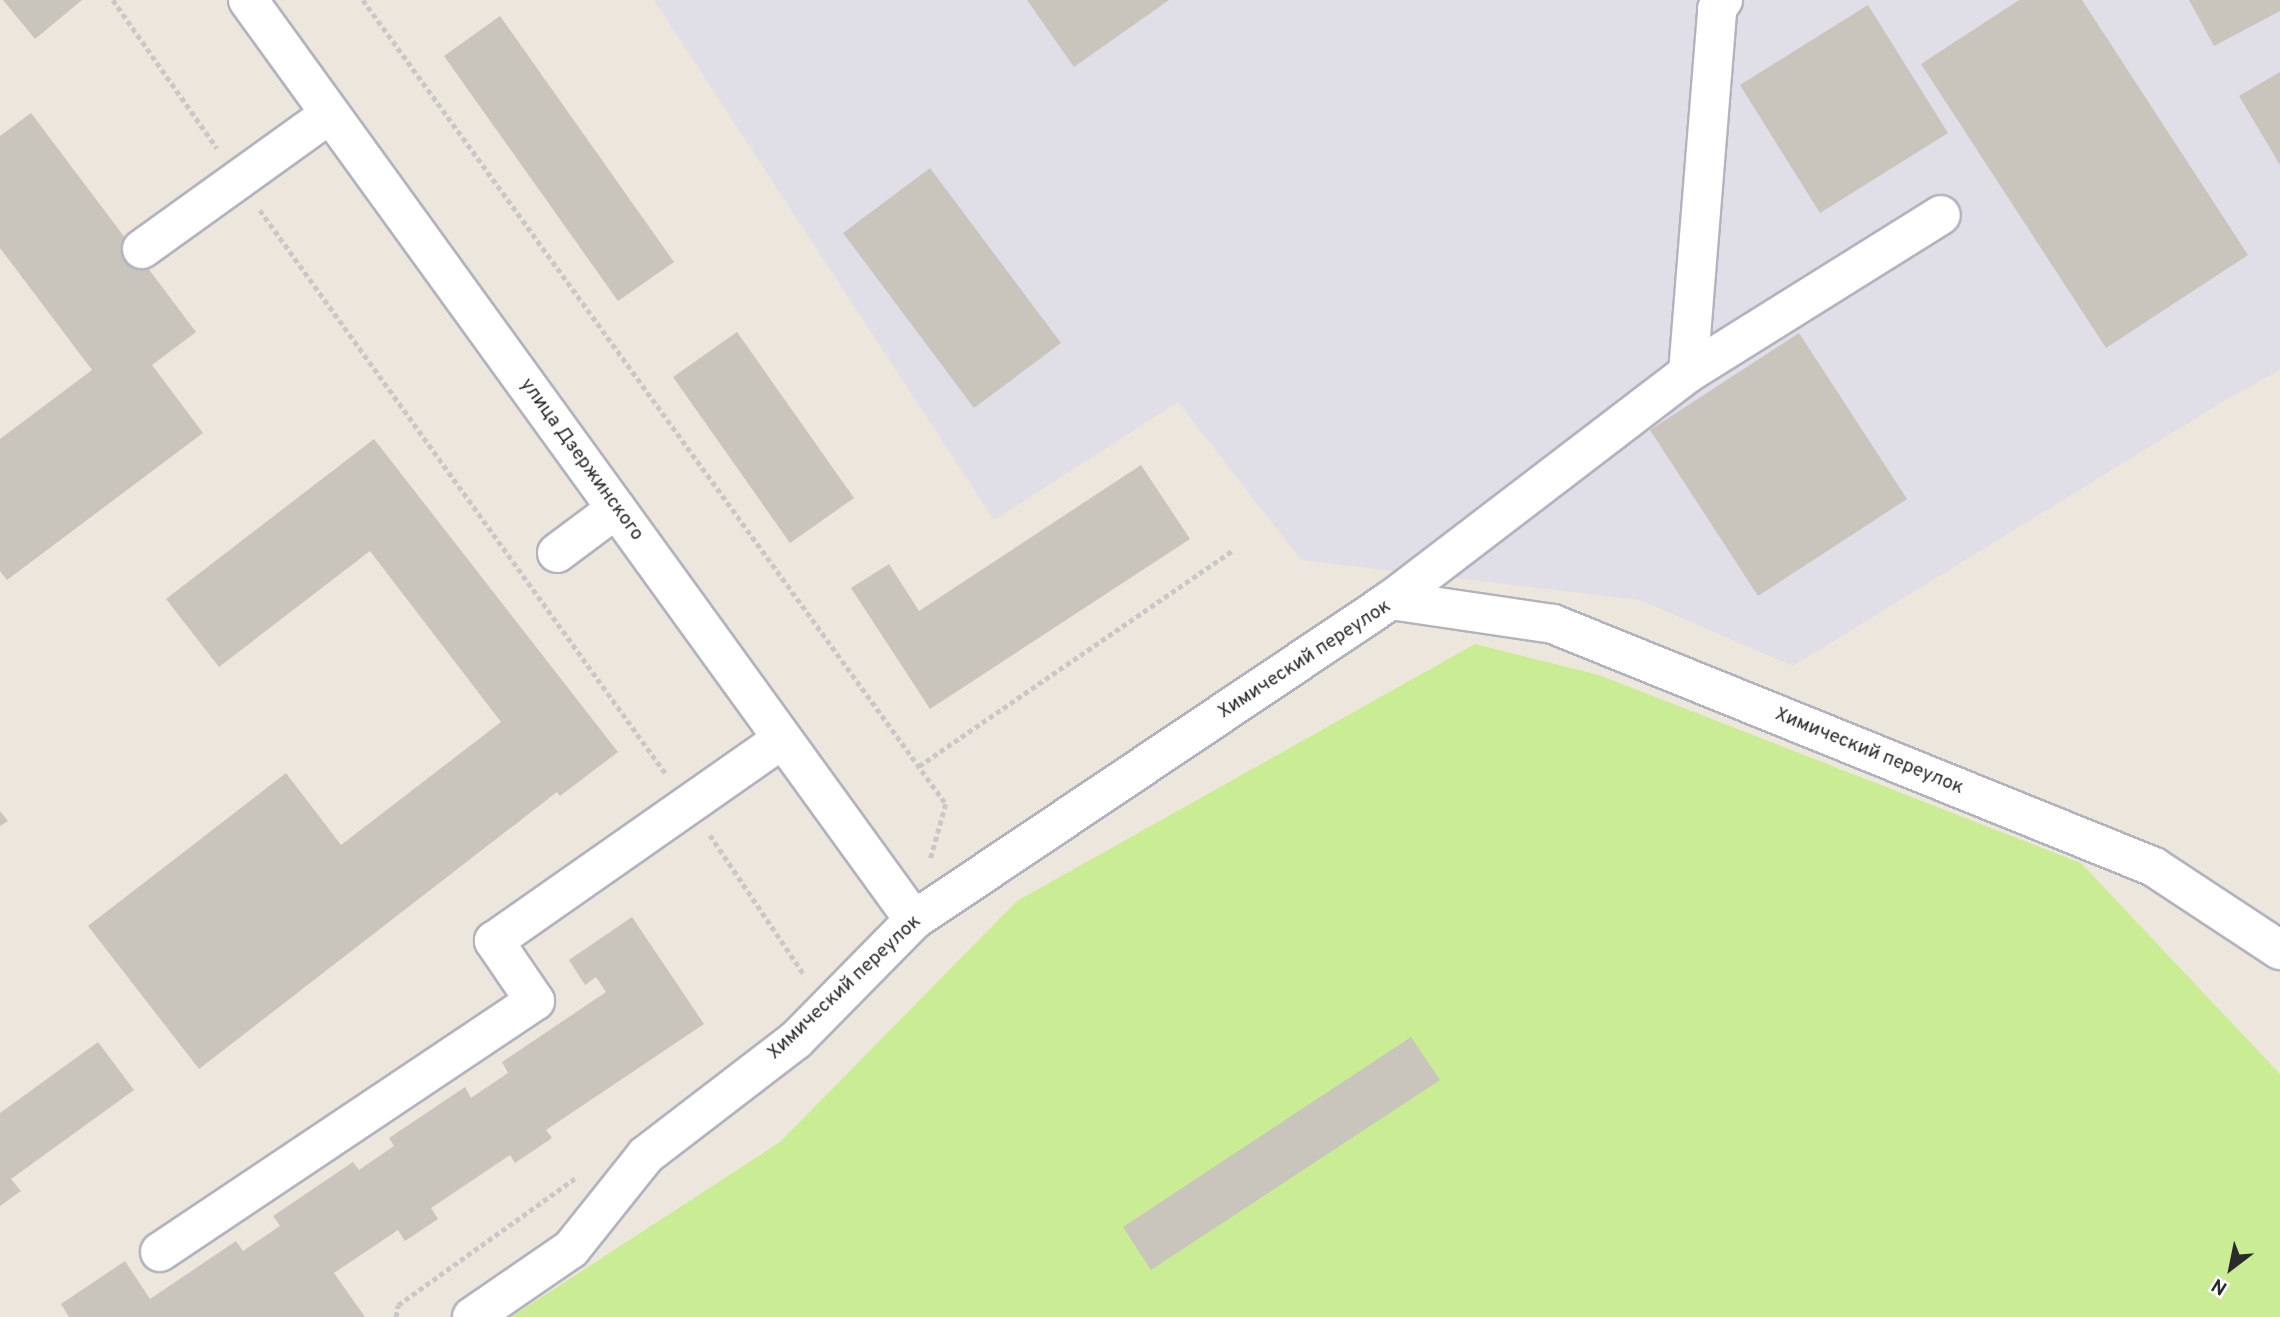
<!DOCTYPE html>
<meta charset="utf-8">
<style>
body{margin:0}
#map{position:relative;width:2280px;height:1317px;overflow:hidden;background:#ede6dd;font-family:Overpass,sans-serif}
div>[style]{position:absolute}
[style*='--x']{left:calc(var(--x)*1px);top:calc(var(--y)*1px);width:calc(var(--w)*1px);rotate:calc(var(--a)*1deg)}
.industrial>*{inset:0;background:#e0dee6}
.pitch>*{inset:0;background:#caec95}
.building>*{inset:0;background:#c9c4bc}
.path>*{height:4.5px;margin-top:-2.25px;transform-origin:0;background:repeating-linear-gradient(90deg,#c8c8c8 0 5px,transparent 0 8.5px)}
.roads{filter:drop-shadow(2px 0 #b1b4bf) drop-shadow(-2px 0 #b1b4bf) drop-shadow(0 2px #b1b4bf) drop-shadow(0 -2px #b1b4bf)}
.minor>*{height:38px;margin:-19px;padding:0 19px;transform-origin:19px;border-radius:19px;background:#fff}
span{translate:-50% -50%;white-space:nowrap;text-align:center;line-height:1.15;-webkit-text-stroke:5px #fff;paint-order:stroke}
.street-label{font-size:19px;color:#2b2b2b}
.north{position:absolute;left:2196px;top:1233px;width:70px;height:70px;-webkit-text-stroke:5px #fff;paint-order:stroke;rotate:212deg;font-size:19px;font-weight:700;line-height:28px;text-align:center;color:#2b2b2b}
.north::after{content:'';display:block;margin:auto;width:24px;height:32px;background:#2b2b2b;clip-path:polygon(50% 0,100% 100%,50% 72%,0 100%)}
</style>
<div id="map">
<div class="industrial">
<i style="clip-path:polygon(654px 0,2280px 0,2280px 370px,2224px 401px,1793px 666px,1640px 600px,1301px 560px,1178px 402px,994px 520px)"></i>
</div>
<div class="pitch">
<i style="clip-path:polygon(1475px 644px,1599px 675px,2081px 863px,2280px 1074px,2280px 1317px,511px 1317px,780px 1142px,1017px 901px)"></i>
</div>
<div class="building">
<i style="clip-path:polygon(3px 0,82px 0,35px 39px)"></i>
<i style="clip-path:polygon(1027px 0,1169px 0,1074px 67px)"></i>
<i style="clip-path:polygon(2019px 0,2082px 0,2248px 255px,2106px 348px,1921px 64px)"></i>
<i style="clip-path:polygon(2189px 0,2280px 0,2280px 11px,2214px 46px)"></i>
<i style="clip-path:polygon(1868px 5px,1948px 133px,1820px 213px,1740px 85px)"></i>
<i style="clip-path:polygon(500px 16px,674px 262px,618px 301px,444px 56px)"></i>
<i style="clip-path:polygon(2280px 72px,2280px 165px,2239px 96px)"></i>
<i style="clip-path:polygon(31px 113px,196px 332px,152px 365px,203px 433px,7px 580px,0 571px,0 439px,92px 370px,0 248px,0 136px)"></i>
<i style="clip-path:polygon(930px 168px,1061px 343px,974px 408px,843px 233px)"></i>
<i style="clip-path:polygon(737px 332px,854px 498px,790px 543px,673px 377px)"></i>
<i style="clip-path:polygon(1799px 333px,1907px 499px,1758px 596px,1650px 430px)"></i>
<i style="clip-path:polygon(374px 439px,618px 752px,560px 796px,557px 792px,199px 1069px,88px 926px,286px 773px,341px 845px,501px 722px,370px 551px,219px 667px,166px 599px)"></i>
<i style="clip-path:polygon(1141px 465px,1190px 539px,930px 709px,851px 588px,889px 564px,919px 611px)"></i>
<i style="clip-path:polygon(0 811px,8px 821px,0 826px)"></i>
<i style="clip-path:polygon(632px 917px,704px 1024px,546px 1130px,552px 1138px,515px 1163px,510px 1155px,431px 1208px,438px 1219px,405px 1241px,398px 1230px,334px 1273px,365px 1317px,69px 1317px,61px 1304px,125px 1261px,150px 1299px,236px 1241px,243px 1251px,280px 1226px,273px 1216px,353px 1162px,359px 1170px,394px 1146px,389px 1138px,465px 1087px,471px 1098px,508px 1073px,502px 1062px,606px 992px,596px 977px,585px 985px,569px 960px)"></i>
<i style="clip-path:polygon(1411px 1037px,1440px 1080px,1151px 1270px,1123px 1227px)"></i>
<i style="clip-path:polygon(98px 1042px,134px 1090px,11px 1179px,21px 1191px,0 1206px,0 1113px)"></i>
</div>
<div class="path">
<i style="--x:113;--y:0;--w:181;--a:54.9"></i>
<i style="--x:363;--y:0;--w:993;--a:54.05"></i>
<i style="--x:946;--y:804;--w:59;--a:105.7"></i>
<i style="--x:260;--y:210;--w:695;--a:54.25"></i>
<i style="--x:919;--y:766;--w:380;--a:-34.5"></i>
<i style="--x:710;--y:835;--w:170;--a:56"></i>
<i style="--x:396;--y:1317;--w:12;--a:-81"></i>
<i style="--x:398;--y:1305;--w:221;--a:-35.6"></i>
</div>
<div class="roads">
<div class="minor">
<i style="--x:248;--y:0;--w:1136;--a:54.1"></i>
<i style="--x:142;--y:249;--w:231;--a:-35.7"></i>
<i style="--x:1688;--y:373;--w:365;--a:-85.4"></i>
<i style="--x:1717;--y:9;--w:11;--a:-56"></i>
<i style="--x:557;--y:553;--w:74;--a:-36.7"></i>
<i style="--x:1391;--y:600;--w:374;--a:-37.4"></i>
<i style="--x:1688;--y:373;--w:298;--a:-32"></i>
<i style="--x:160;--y:1252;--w:451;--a:-33.8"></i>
<i style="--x:535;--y:1001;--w:73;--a:-124.3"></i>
<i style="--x:494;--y:941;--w:352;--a:-35"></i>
<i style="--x:472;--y:1317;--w:120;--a:-34.5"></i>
<i style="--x:571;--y:1249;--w:120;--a:-51.4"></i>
<i style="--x:646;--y:1155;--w:189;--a:-37.5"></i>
<i style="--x:796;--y:1040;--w:168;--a:-45.5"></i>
<i style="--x:914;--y:920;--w:574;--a:-33.86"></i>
<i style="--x:1391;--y:600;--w:164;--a:8.4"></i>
<i style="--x:1553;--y:624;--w:648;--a:22.01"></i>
<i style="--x:2154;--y:867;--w:151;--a:33.4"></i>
</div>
</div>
<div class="street-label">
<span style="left:581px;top:460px;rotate:54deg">улица Дзержинского</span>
<span style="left:1305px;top:660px;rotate:-33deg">Химический переулок</span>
<span style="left:1869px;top:752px;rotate:22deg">Химический переулок</span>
<span style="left:845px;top:988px;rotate:-43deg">Химический переулок</span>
</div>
<div class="north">N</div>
</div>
